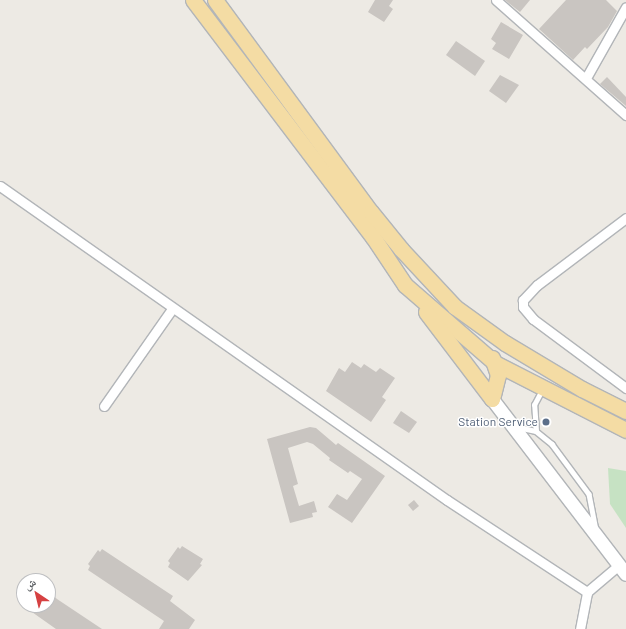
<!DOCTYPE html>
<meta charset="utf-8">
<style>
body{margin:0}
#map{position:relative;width:626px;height:629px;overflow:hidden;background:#edeae4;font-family:Barlow,"Noto Naskh Arabic",sans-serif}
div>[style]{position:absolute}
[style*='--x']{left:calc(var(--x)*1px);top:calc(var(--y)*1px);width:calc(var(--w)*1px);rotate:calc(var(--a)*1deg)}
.green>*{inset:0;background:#c6e2c3}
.building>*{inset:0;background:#c9c5c1}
.roads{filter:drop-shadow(1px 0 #b2b5b8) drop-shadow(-1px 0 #b2b5b8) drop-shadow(0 1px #b2b5b8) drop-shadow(0 -1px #b2b5b8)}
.service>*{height:4.5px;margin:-2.25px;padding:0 2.25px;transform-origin:2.25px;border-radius:2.25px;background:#fff}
.minor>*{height:9px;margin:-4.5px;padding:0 4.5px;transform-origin:4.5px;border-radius:4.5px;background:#fff}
.secondary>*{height:13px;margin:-6.5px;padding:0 6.5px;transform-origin:6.5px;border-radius:6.5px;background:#fff}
.trunk>*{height:15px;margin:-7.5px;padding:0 7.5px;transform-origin:7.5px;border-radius:7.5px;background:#f4dca4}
.dots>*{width:11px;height:11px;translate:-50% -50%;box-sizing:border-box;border:2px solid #fff;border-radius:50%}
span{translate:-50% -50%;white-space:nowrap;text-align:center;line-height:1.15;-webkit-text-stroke:3px #fff;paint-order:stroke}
.service-label{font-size:12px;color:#4e5e75}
.right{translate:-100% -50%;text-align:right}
.north{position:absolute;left:16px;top:573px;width:40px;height:40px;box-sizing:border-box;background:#fff;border:1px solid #bebfc1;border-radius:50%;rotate:325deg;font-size:11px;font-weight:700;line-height:16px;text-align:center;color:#5c6063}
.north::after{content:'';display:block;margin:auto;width:14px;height:18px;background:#d64142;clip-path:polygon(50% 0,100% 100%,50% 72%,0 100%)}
</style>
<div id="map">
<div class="green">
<i style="clip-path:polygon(608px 468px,626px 471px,626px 528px,610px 504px)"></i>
</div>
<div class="building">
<i style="clip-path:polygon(375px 0,393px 0,389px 6px,393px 9px,384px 22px,368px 12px)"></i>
<i style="clip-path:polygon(505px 0,530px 0,520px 12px)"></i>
<i style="clip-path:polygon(566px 0,606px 0,617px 11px,608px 27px,587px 49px,585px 47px,573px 60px,539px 29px)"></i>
<i style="clip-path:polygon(501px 22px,523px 35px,509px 59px,492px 49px,496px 43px,491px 39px)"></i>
<i style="clip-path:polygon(456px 41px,485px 61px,475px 76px,446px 55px)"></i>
<i style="clip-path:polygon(500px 75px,519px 85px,506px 103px,489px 91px)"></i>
<i style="clip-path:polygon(607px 77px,626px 97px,626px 106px,600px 84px)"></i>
<i style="clip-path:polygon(352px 362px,361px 368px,364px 364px,376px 372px,380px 368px,395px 378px,382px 397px,386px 400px,371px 422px,326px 391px,339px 368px,345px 372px)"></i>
<i style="clip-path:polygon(401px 411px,417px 422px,409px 433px,393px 423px)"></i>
<i style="clip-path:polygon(310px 427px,316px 428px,336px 445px,338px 443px,385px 476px,352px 523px,328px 507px,337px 494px,347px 500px,362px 479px,350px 471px,348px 473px,329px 460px,330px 458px,313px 444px,307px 442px,288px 448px,298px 484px,293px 486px,299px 506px,314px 501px,317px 512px,312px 513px,313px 517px,290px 523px,267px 439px)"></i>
<i style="clip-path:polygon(414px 500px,419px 506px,413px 511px,408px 505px)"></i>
<i style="clip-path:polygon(182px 546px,203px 559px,200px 564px,202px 565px,188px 581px,168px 567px,170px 563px,168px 561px,178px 547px,180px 549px)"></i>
<i style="clip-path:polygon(102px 549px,173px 596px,170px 601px,195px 620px,189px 629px,159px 629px,164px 621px,88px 570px,90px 566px,88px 564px,98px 550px,100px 552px)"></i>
<i style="clip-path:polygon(48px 591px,57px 599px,102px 629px,56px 629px,22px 605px,48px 605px)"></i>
</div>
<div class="roads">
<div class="service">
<i style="--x:517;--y:427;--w:19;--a:12"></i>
<i style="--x:536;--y:431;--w:21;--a:39"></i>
<i style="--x:552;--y:444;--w:62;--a:53.5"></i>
<i style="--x:589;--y:494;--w:36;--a:79"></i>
<i style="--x:536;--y:431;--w:26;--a:-94"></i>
<i style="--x:534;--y:405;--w:17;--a:-62"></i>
</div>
<div class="minor">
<i style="--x:496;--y:0;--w:174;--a:41.5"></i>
<i style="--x:586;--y:78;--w:81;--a:-60.6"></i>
<i style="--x:0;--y:186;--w:546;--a:35.09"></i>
<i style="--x:447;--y:500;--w:168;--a:33.3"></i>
<i style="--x:626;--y:218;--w:111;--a:143"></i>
<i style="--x:537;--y:285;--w:21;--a:133"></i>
<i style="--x:523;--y:300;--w:7;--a:90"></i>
<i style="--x:523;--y:307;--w:16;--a:50"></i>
<i style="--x:533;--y:319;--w:116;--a:36.6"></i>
<i style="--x:104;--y:406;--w:118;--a:-55"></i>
<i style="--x:580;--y:629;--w:38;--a:-79"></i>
<i style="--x:587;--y:592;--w:42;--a:-40.2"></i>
</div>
<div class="secondary">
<i style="--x:492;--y:399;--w:220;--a:52.6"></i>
</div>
<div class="trunk">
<i style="--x:193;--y:0;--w:298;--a:52.8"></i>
<i style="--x:373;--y:237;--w:58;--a:56.3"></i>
<i style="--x:405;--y:285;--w:119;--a:40.9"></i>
<i style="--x:495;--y:363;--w:147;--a:27.1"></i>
<i style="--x:215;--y:0;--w:263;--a:53.7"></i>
<i style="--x:371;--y:212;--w:48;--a:51"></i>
<i style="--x:401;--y:249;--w:79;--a:47"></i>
<i style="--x:455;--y:307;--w:62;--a:35.8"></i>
<i style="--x:505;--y:343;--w:90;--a:30.9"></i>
<i style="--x:582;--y:389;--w:49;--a:26.6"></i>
<i style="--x:426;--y:312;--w:109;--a:52.8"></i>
<i style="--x:492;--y:399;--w:25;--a:-76"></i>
<i style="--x:498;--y:375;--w:18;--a:-109"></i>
</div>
</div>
<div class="dots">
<i style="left:546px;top:422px;background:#5c6f8a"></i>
</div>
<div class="service-label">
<span class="right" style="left:538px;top:422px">Station Service</span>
</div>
<div class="north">ش</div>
</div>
